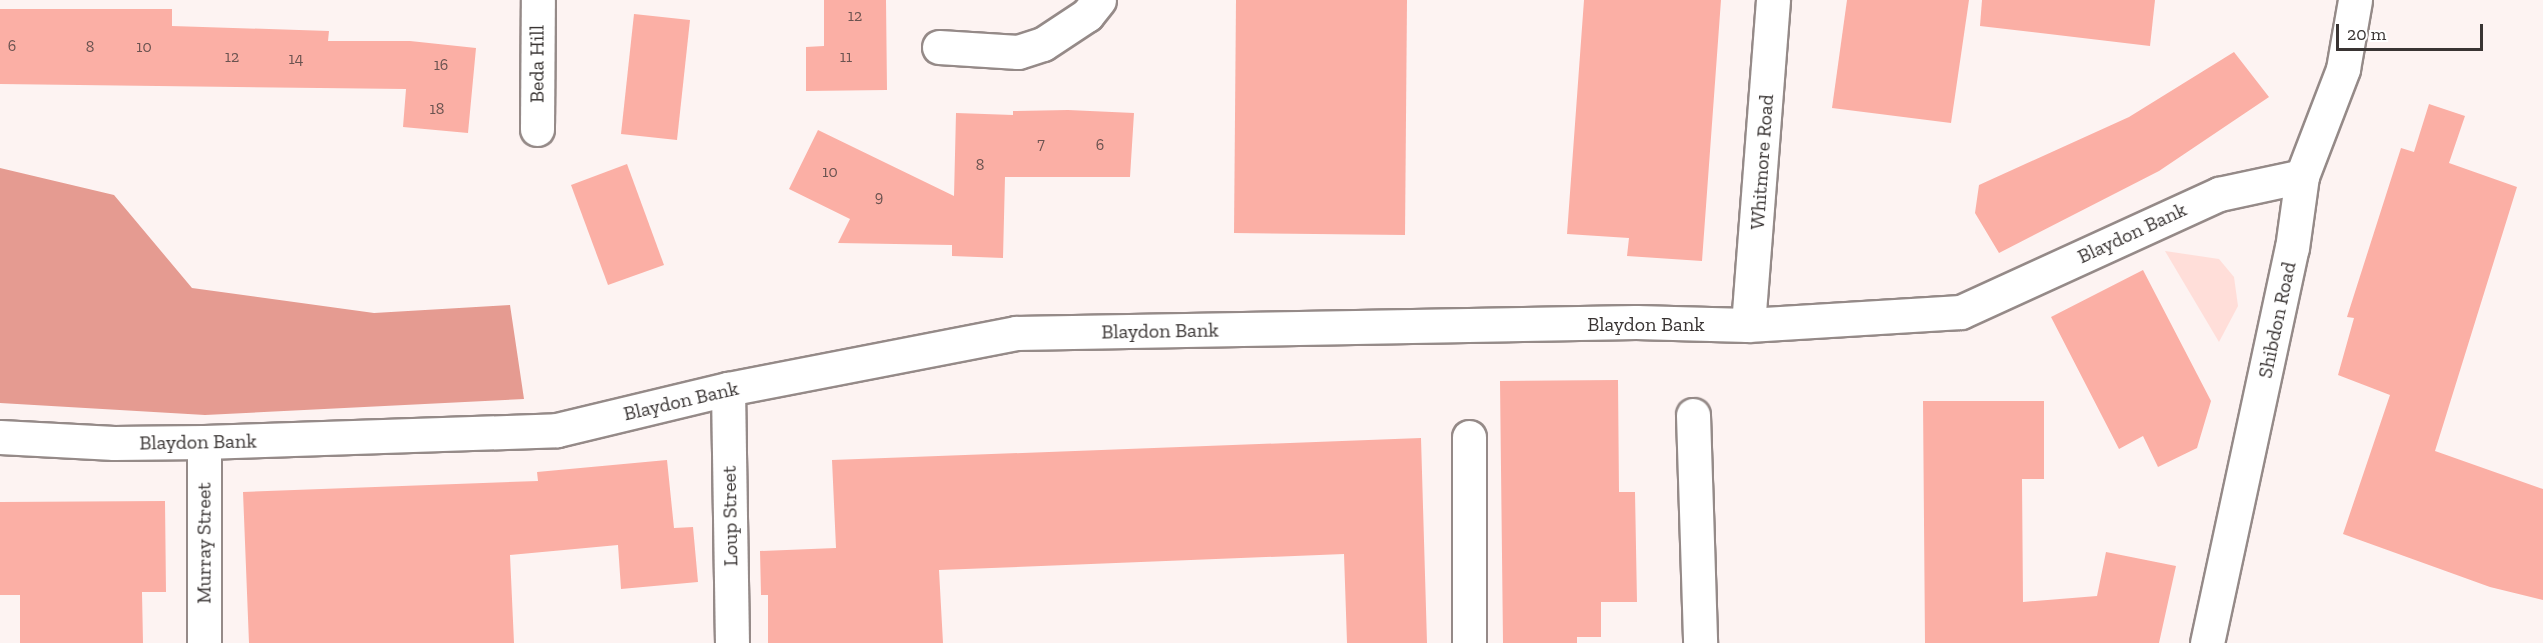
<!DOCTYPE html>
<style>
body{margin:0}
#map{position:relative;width:2543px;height:643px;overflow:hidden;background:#fdf3f2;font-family:"Zilla Slab",serif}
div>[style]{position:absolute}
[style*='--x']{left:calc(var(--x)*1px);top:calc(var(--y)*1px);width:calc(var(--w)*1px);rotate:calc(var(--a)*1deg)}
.green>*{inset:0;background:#ffded9}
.forest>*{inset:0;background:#e59b91}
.building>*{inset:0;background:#fbafa5}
.roads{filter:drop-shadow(2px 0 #958a88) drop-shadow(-2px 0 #958a88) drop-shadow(0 2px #958a88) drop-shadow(0 -2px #958a88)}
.minor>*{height:33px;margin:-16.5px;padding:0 16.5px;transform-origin:16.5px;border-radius:16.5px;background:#fff}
span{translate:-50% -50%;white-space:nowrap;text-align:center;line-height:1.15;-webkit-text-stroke:6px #fff;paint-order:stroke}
.number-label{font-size:16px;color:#6a5350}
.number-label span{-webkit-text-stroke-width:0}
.street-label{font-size:20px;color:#393433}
.scale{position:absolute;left:2336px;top:24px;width:147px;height:27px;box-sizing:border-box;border:3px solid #393433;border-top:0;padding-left:8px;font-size:18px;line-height:21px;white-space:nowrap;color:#393433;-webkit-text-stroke:4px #fff;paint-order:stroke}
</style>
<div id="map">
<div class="green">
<i style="clip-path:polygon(2165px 251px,2219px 259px,2234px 277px,2238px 306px,2219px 342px)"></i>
</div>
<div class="forest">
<i style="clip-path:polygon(0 168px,114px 195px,192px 288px,374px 313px,510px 305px,524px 399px,205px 415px,0 403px)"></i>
</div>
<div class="building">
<i style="clip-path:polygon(824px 0,886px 0,887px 90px,806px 91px,806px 47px,824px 46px)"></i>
<i style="clip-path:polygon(1236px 0,1407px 0,1405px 235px,1234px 233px)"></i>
<i style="clip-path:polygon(1584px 0,1721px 0,1702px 261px,1627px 256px,1629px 238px,1567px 234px)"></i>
<i style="clip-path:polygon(1847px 0,1969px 0,1951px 123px,1832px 108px)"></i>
<i style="clip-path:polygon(1982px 0,2155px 0,2150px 46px,1980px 26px)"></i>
<i style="clip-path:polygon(0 9px,172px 9px,172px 26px,329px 31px,328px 41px,410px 41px,476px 48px,468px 133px,403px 127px,406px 89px,0 84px)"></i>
<i style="clip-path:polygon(634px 14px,690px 20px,677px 140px,621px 134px)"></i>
<i style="clip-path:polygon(2234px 52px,2269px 97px,2159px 171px,1999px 253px,1975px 213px,1979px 185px,2129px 117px)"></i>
<i style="clip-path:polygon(2429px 104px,2465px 116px,2449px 163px,2517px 187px,2435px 451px,2543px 489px,2543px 600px,2490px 587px,2343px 534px,2390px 395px,2338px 375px,2354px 318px,2347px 317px,2401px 148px,2414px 152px)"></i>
<i style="clip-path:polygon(1068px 110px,1134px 113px,1130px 177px,1005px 177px,1003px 258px,952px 256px,952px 245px,838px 243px,850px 219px,789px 189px,818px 130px,954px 196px,956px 113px,1013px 115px,1013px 111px)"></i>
<i style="clip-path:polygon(627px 164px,664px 265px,608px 285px,571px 185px)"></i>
<i style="clip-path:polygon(2143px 270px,2211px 401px,2197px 448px,2158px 467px,2143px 436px,2119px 449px,2051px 317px)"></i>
<i style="clip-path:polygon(1618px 380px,1619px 492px,1635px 492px,1637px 602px,1601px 602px,1601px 637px,1577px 637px,1577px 643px,1503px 643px,1500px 381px)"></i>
<i style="clip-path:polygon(1923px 401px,2044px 401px,2044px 479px,2022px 479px,2023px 602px,2097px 596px,2106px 552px,2176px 566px,2159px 643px,1925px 643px)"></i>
<i style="clip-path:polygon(1421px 438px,1427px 643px,1347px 643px,1344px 554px,939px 570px,943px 643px,768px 643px,768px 595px,761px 595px,760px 551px,836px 548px,832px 460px)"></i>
<i style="clip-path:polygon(667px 460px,674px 528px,693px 527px,698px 582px,621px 589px,618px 545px,510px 555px,514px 643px,249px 643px,243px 492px,538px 481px,537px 472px)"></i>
<i style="clip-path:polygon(165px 501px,166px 592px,142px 592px,143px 643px,20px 643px,20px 595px,0 595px,0 502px)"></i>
</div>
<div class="roads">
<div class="minor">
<i style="--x:939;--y:47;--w:79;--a:3.6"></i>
<i style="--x:1018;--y:52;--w:26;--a:-18"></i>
<i style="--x:1043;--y:44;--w:53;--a:-33.4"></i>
<i style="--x:1087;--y:15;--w:19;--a:-51"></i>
<i style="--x:537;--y:129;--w:129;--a:-89.6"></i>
<i style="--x:1748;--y:325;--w:326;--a:-85.6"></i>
<i style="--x:728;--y:389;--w:254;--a:89.1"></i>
<i style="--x:1693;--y:415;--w:228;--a:88.2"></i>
<i style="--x:0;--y:437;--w:114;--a:3"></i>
<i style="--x:114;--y:443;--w:90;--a:-0.6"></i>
<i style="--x:204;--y:442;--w:353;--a:-1.9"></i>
<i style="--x:557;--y:430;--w:176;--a:-13.5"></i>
<i style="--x:728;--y:389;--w:293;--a:-11"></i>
<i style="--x:1016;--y:333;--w:620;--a:-1.02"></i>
<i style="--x:1636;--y:322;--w:112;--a:1.5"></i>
<i style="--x:1748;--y:325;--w:213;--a:-3.5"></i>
<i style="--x:1961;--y:312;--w:284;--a:-24.6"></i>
<i style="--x:2219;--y:194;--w:85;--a:-12.2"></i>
<i style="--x:1469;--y:437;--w:206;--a:90"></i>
<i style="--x:204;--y:442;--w:201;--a:90"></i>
<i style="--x:2207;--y:643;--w:404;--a:-77.9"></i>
<i style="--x:2292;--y:248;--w:73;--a:-82.1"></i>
<i style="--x:2302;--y:176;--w:115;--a:-69"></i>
<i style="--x:2343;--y:69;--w:70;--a:-80.1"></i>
</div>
</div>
<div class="number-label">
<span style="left:855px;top:16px">12</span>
<span style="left:12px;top:46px">6</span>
<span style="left:90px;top:47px">8</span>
<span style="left:144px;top:47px">10</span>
<span style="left:232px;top:57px">12</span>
<span style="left:846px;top:57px">11</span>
<span style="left:296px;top:59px">14</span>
<span style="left:441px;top:65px">16</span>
<span style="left:437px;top:109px">18</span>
<span style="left:1041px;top:144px">7</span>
<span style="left:1100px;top:145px">6</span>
<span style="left:980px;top:165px">8</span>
<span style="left:830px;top:172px">10</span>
<span style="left:879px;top:197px">9</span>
</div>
<div class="street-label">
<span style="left:537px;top:64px;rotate:-90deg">Beda Hill</span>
<span style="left:1762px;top:162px;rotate:-86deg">Whitmore Road</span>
<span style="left:2132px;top:233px;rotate:-25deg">Blaydon Bank</span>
<span style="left:2277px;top:320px;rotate:-78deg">Shibdon Road</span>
<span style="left:1646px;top:324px">Blaydon Bank</span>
<span style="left:1160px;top:331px;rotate:-1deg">Blaydon Bank</span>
<span style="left:681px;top:401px;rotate:-13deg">Blaydon Bank</span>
<span style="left:198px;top:442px;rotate:-1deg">Blaydon Bank</span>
<span style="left:730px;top:516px;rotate:-91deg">Loup Street</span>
<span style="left:204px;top:543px;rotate:-90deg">Murray Street</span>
</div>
<div class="scale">20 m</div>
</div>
